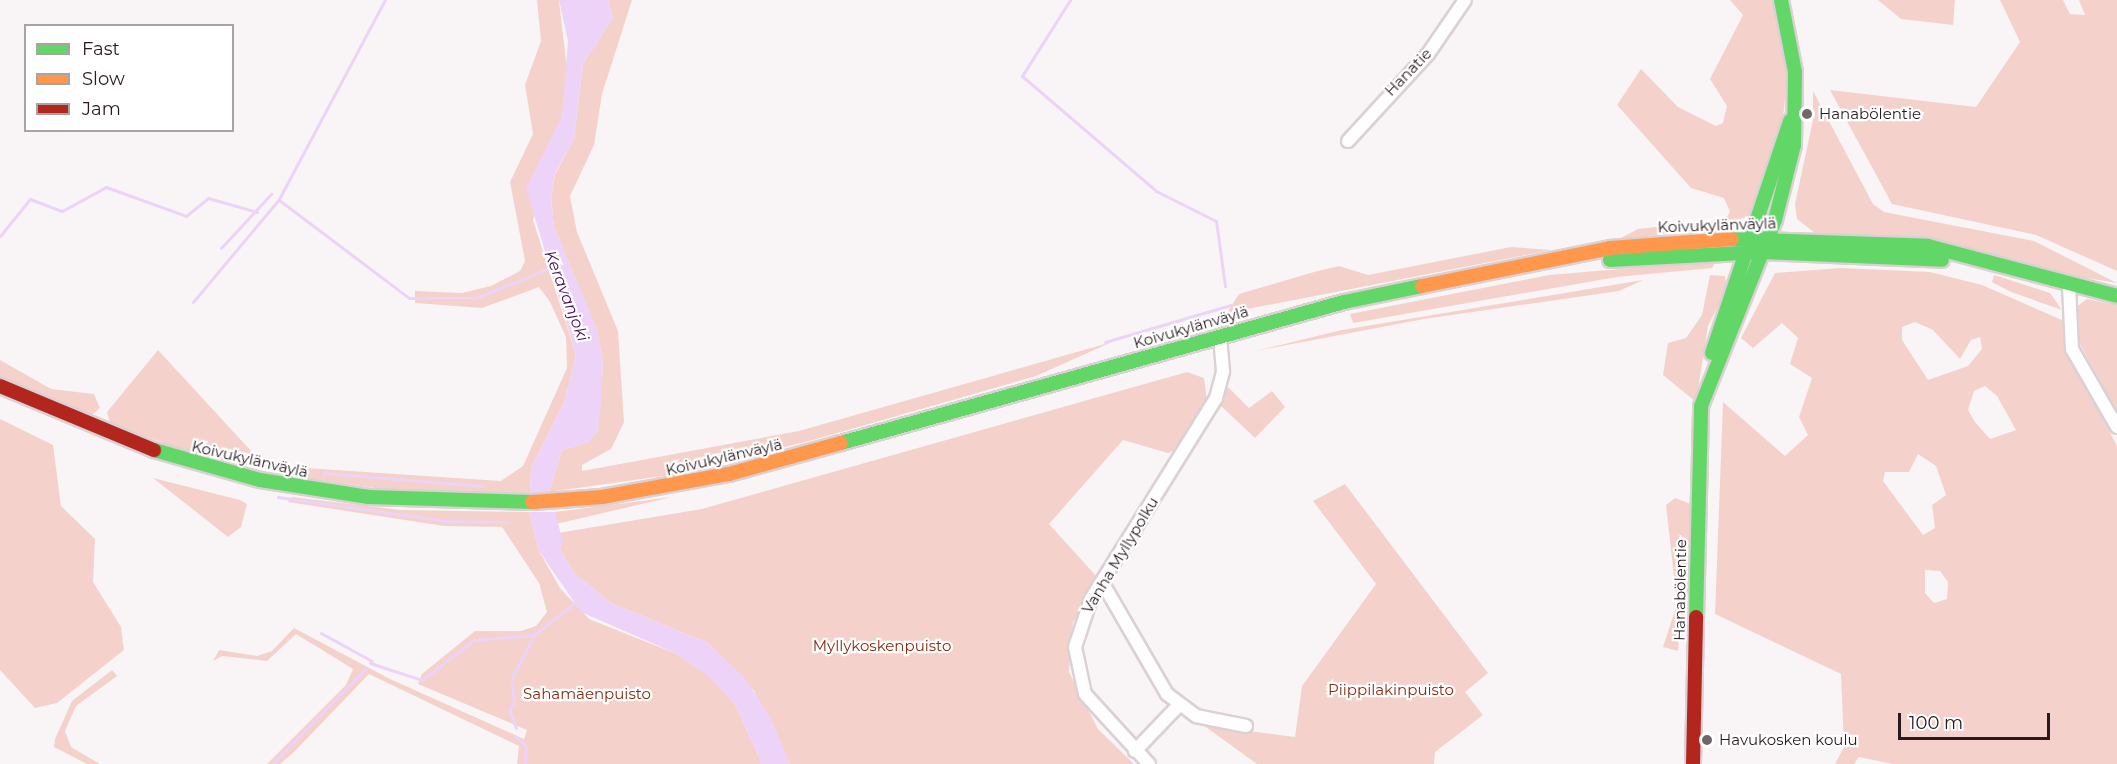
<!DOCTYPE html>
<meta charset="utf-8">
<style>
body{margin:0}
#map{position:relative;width:2117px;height:764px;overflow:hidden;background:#f9f5f6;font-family:Montserrat,sans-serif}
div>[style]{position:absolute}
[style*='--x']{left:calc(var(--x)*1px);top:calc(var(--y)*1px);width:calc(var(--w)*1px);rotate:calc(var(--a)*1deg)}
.green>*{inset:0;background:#f4d2cb}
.water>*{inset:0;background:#ecd3f7}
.stream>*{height:3px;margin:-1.5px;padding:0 1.5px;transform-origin:1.5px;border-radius:1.5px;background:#ecd3f7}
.roads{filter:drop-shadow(2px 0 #dbd1d4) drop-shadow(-2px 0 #dbd1d4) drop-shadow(0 2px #dbd1d4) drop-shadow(0 -2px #dbd1d4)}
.street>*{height:12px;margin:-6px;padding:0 6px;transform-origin:6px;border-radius:6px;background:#fefefe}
.fast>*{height:14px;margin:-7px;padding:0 7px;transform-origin:7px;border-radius:7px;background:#63d668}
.slow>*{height:14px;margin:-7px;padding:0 7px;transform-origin:7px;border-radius:7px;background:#ff974d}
.jam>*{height:14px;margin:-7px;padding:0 7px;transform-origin:7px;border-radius:7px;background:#b3261e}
.dots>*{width:16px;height:16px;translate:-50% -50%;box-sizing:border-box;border:3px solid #fff;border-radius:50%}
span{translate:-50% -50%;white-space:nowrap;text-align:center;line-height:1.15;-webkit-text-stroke:4.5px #fff;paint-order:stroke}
.street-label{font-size:15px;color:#281a1f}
.poi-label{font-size:15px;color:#281a1f}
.left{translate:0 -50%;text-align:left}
.park-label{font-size:15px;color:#862b14}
.water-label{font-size:16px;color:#440e59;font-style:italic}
.legend{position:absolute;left:24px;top:24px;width:210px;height:108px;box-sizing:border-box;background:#fff;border:2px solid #a9a3a5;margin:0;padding:8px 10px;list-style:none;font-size:18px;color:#281a1f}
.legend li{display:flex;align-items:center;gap:12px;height:30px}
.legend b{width:30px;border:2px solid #a9a3a5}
.scale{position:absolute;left:1898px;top:713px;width:152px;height:27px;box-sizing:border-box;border:3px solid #281a1f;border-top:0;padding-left:8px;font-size:18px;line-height:21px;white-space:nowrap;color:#281a1f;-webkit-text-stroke:4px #fff;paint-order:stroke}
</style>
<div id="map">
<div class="green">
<i style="clip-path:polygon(537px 0,559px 0,567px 70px,562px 116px,533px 220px,576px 355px,564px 402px,531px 468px,530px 493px,388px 490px,306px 478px,185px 451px,110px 423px,107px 412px,158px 350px,252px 452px,276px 466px,501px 481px,523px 466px,567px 368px,566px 337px,550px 302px,539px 287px,482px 308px,415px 303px,415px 291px,462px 293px,491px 286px,520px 271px,525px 261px,510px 182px,533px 134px,525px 85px,541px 41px)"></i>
<i style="clip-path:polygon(608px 0,632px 0,602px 94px,594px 145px,570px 196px,577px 232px,618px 331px,624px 422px,611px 449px,582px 465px,582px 471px,799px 431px,1112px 342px,1036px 376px,813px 440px,677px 474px,549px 492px,562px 450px,589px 442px,598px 430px,603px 363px,597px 330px,554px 227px,551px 198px,555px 174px,574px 139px,583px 64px,613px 18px)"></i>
<i style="clip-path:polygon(1730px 0,1772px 0,1787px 73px,1784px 110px,1758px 211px,1725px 226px,1617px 240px,1638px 229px,1726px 219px,1730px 212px,1724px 198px,1691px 188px,1617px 105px,1641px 69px,1678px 107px,1716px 126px,1723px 123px,1727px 106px,1710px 79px,1743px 15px)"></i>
<i style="clip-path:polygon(1878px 0,1955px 0,1953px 25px,1901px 19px)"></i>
<i style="clip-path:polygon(2000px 0,2063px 0,2070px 14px,2085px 15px,2079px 0,2117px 0,2117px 271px,2036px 235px,1892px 204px,1830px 90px,1976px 107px,2020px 42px)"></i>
<i style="clip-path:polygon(1813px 91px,1873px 204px,1884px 212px,2034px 241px,2117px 283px,1816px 234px,1797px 219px,1795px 204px,1813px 120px)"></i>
<i style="clip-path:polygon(1511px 247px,1552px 250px,1227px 313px,1239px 294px,1314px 272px,1339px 266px,1368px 275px)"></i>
<i style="clip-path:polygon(1716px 261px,1712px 268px,1617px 277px,1353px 323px,1350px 314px,1549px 275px)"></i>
<i style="clip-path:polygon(evenodd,1841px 268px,1930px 272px,1982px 285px,2062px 320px,2069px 353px,2117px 446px,2117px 764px,1893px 764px,1859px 757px,1854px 764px,1835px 764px,1844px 747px,1841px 674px,1715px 614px,1723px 402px,1785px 456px,1808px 435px,1799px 417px,1812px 378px,1790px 364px,1798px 338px,1782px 323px,1753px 348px,1741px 338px,1775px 273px,1841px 268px,1915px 322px,1933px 330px,1960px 359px,1971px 340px,1980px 337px,1982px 349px,1968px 366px,1928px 380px,1902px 340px,1902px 327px,1915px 322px,1841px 268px,1985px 386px,1997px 396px,2016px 430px,1990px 439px,1975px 422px,1968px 410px,1974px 391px,1985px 386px,1841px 268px,1918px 454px,1936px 466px,1946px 495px,1932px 505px,1935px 528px,1923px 535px,1883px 481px,1885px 472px,1909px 472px,1918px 454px,1841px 268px,1925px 570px,1940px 571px,1948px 582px,1947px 599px,1934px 603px,1925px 593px,1925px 570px)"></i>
<i style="clip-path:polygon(1710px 275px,1725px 276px,1727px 288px,1708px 326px,1696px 402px,1663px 375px,1668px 343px,1686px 338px,1702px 315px)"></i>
<i style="clip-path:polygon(1994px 275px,2050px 293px,2062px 310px,2011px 292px,1992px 282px)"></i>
<i style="clip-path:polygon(1643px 280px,1619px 291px,1424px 319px,1255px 351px,1342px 330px)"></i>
<i style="clip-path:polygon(2087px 299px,2117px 305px,2117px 412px,2076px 337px,2076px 307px)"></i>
<i style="clip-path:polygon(0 360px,51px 389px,94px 394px,100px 408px,88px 418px,41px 398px,0 377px)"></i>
<i style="clip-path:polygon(1187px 372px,1204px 378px,1207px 401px,1178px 449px,1168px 453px,1123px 440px,1049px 524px,1097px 577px,1073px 623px,1069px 672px,1098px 729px,1134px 764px,790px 764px,754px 691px,708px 643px,611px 603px,574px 573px,560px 550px,558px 533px,702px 509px)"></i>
<i style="clip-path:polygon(1228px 387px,1249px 408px,1272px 391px,1285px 407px,1255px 438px,1219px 404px)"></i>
<i style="clip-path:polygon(0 419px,53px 445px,61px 506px,95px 539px,93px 582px,121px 627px,124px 650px,57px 703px,35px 708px,0 670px)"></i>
<i style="clip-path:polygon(153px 478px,240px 500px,247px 504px,241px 527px,228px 537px)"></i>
<i style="clip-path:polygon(1345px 484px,1488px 673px,1465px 692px,1483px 715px,1435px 752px,1434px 764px,1257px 764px,1203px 725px,1295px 737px,1302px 686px,1376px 584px,1313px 501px)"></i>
<i style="clip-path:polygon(292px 497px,401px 510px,529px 512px,539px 551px,560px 588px,589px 619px,677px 654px,709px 676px,735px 704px,762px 764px,517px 764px,519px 746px,369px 674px,294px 752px,280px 764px,267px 764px,346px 685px,353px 669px,296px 634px,267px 661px,222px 656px,213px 661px,219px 650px,257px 656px,272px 651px,294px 628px,390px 679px,524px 739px,527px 730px,418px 684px,422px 674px,475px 631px,521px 631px,536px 626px,547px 612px,539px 583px,502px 527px,444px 526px,288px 502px)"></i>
<i style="clip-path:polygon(672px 497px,556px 524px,555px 512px)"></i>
<i style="clip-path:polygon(1675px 498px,1691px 504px,1689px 622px,1679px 636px,1678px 651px,1663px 647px,1677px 604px,1666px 505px)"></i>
<i style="clip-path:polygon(112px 670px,117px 676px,76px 706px,65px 731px,71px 747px,100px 764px,87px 764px,54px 747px,55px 739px,72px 701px)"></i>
</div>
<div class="water">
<i style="clip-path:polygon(559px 0,608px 0,613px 18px,583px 64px,574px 139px,555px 173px,551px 198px,554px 227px,597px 329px,603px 363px,601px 403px,598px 430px,589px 442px,562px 450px,549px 492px,530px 493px,531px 468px,564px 402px,576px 355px,526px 188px,562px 116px,568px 41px)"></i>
<i style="clip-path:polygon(529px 512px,555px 512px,563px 542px,560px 550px,574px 573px,595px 590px,611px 603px,708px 643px,744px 677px,769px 715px,790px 764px,762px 764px,735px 704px,708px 676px,677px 654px,581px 612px,539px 551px)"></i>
</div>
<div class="stream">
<i style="--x:1070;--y:0;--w:90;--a:122.3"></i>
<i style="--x:1022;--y:76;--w:177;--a:40.6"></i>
<i style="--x:1156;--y:191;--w:67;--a:26.6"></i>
<i style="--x:1216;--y:221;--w:66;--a:82.1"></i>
<i style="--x:279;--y:200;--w:163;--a:37"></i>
<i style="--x:409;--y:298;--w:67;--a:0"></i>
<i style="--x:476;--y:298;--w:80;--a:-22.1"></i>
<i style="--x:0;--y:236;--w:48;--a:-51"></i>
<i style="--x:30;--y:199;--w:34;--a:21"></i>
<i style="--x:62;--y:211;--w:50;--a:-28.6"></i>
<i style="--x:106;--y:187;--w:85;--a:19.9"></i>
<i style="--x:186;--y:216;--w:28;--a:-39"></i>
<i style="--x:208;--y:198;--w:51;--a:15.9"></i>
<i style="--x:221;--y:248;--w:74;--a:-47.2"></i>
<i style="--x:193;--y:302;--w:134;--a:-50.1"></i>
<i style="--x:279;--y:199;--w:225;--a:-62"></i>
<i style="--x:1105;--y:342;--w:131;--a:-16.4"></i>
<i style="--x:206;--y:449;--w:105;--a:12.7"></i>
<i style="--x:323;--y:473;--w:161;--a:4.6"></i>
<i style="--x:278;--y:497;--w:170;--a:8.1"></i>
<i style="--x:446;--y:521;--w:63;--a:0.9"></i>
<i style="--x:321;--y:633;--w:58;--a:28.8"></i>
<i style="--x:370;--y:663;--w:55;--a:18.1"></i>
<i style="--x:422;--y:680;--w:66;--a:-37.6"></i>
<i style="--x:474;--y:640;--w:60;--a:-4.8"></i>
<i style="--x:534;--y:635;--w:55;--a:-38.3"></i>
<i style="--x:516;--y:728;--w:20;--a:-110"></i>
<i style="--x:509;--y:709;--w:8;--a:-50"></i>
<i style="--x:514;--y:703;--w:25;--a:-95"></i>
<i style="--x:512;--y:678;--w:48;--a:-62.9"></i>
<i style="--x:515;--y:736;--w:15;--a:42"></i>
<i style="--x:526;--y:746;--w:16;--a:94"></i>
<i style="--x:272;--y:764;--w:133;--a:-45.6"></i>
</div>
<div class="roads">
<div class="street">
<i style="--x:1348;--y:141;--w:118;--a:-47.4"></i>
<i style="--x:1428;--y:54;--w:65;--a:-55.6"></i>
<i style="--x:2069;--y:286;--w:63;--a:87.3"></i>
<i style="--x:2072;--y:349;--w:90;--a:60"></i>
<i style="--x:1102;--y:582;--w:129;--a:59.9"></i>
<i style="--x:1167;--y:694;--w:36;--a:37"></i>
<i style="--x:1196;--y:716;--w:51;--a:11.3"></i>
<i style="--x:1135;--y:751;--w:64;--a:-46.3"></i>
<i style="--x:1149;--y:764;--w:95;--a:-132.4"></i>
<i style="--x:1085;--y:694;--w:48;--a:-102"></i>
<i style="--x:1075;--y:647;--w:51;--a:-71.6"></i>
<i style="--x:1091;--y:599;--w:237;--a:-58.1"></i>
<i style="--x:1216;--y:398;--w:28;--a:-75"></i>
<i style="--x:1223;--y:371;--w:35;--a:-95"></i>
</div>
<div class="fast">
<i style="--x:1732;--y:239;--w:196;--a:2"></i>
<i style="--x:1928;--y:246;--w:196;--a:14.8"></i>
<i style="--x:1610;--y:260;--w:152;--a:-3"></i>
<i style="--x:1762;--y:252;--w:180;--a:2.5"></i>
<i style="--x:1712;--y:353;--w:245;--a:-71.4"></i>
<i style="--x:841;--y:443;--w:522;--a:-15.66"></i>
<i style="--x:1344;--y:302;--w:80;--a:-11.6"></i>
<i style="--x:154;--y:450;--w:110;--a:15.8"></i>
<i style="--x:260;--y:480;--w:110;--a:8.9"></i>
<i style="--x:369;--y:497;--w:163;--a:1.8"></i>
<i style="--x:1696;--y:617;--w:211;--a:-88.6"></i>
<i style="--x:1701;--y:406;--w:200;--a:-68.3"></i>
<i style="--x:1775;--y:220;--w:77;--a:-75.8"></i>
<i style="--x:1794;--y:145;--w:73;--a:-89.2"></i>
<i style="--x:1795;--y:72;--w:73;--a:-101"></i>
</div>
<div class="slow">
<i style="--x:1422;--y:286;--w:192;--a:-11.4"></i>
<i style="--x:1610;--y:248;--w:122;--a:-4.2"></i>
<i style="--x:532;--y:502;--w:70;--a:-4.1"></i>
<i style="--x:602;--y:497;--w:129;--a:-10.3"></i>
<i style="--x:729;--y:474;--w:116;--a:-15.5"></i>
</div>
<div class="jam">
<i style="--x:0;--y:386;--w:167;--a:22.6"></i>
<i style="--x:1693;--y:764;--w:147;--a:-88.8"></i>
</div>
</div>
<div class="dots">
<i style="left:1807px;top:114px;background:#71676a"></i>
<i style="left:1707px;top:740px;background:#71676a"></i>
</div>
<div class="street-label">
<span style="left:1408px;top:72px;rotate:-46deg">Hanatie</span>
<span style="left:1717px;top:225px;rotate:-2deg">Koivukylänväylä</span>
<span style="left:1191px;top:327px;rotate:-16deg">Koivukylänväylä</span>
<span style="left:724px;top:457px;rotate:-13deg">Koivukylänväylä</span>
<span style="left:250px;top:459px;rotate:13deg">Koivukylänväylä</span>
<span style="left:1120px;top:555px;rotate:-59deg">Vanha Myllypolku</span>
<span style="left:1680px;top:590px;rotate:-89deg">Hanabölentie</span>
</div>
<div class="poi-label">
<span class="left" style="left:1819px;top:114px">Hanabölentie</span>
<span class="left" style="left:1719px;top:740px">Havukosken koulu</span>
</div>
<div class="park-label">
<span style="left:882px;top:646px">Myllykoskenpuisto</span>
<span style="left:1391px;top:690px">Piippilakinpuisto</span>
<span style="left:587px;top:694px">Sahamäenpuisto</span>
</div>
<div class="water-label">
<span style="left:566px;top:296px;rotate:69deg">Keravanjoki</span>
</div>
<ul class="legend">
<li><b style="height:8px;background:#63d668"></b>Fast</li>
<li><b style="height:8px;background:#ff974d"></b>Slow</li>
<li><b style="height:8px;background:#b3261e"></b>Jam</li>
</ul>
<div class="scale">100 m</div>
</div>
